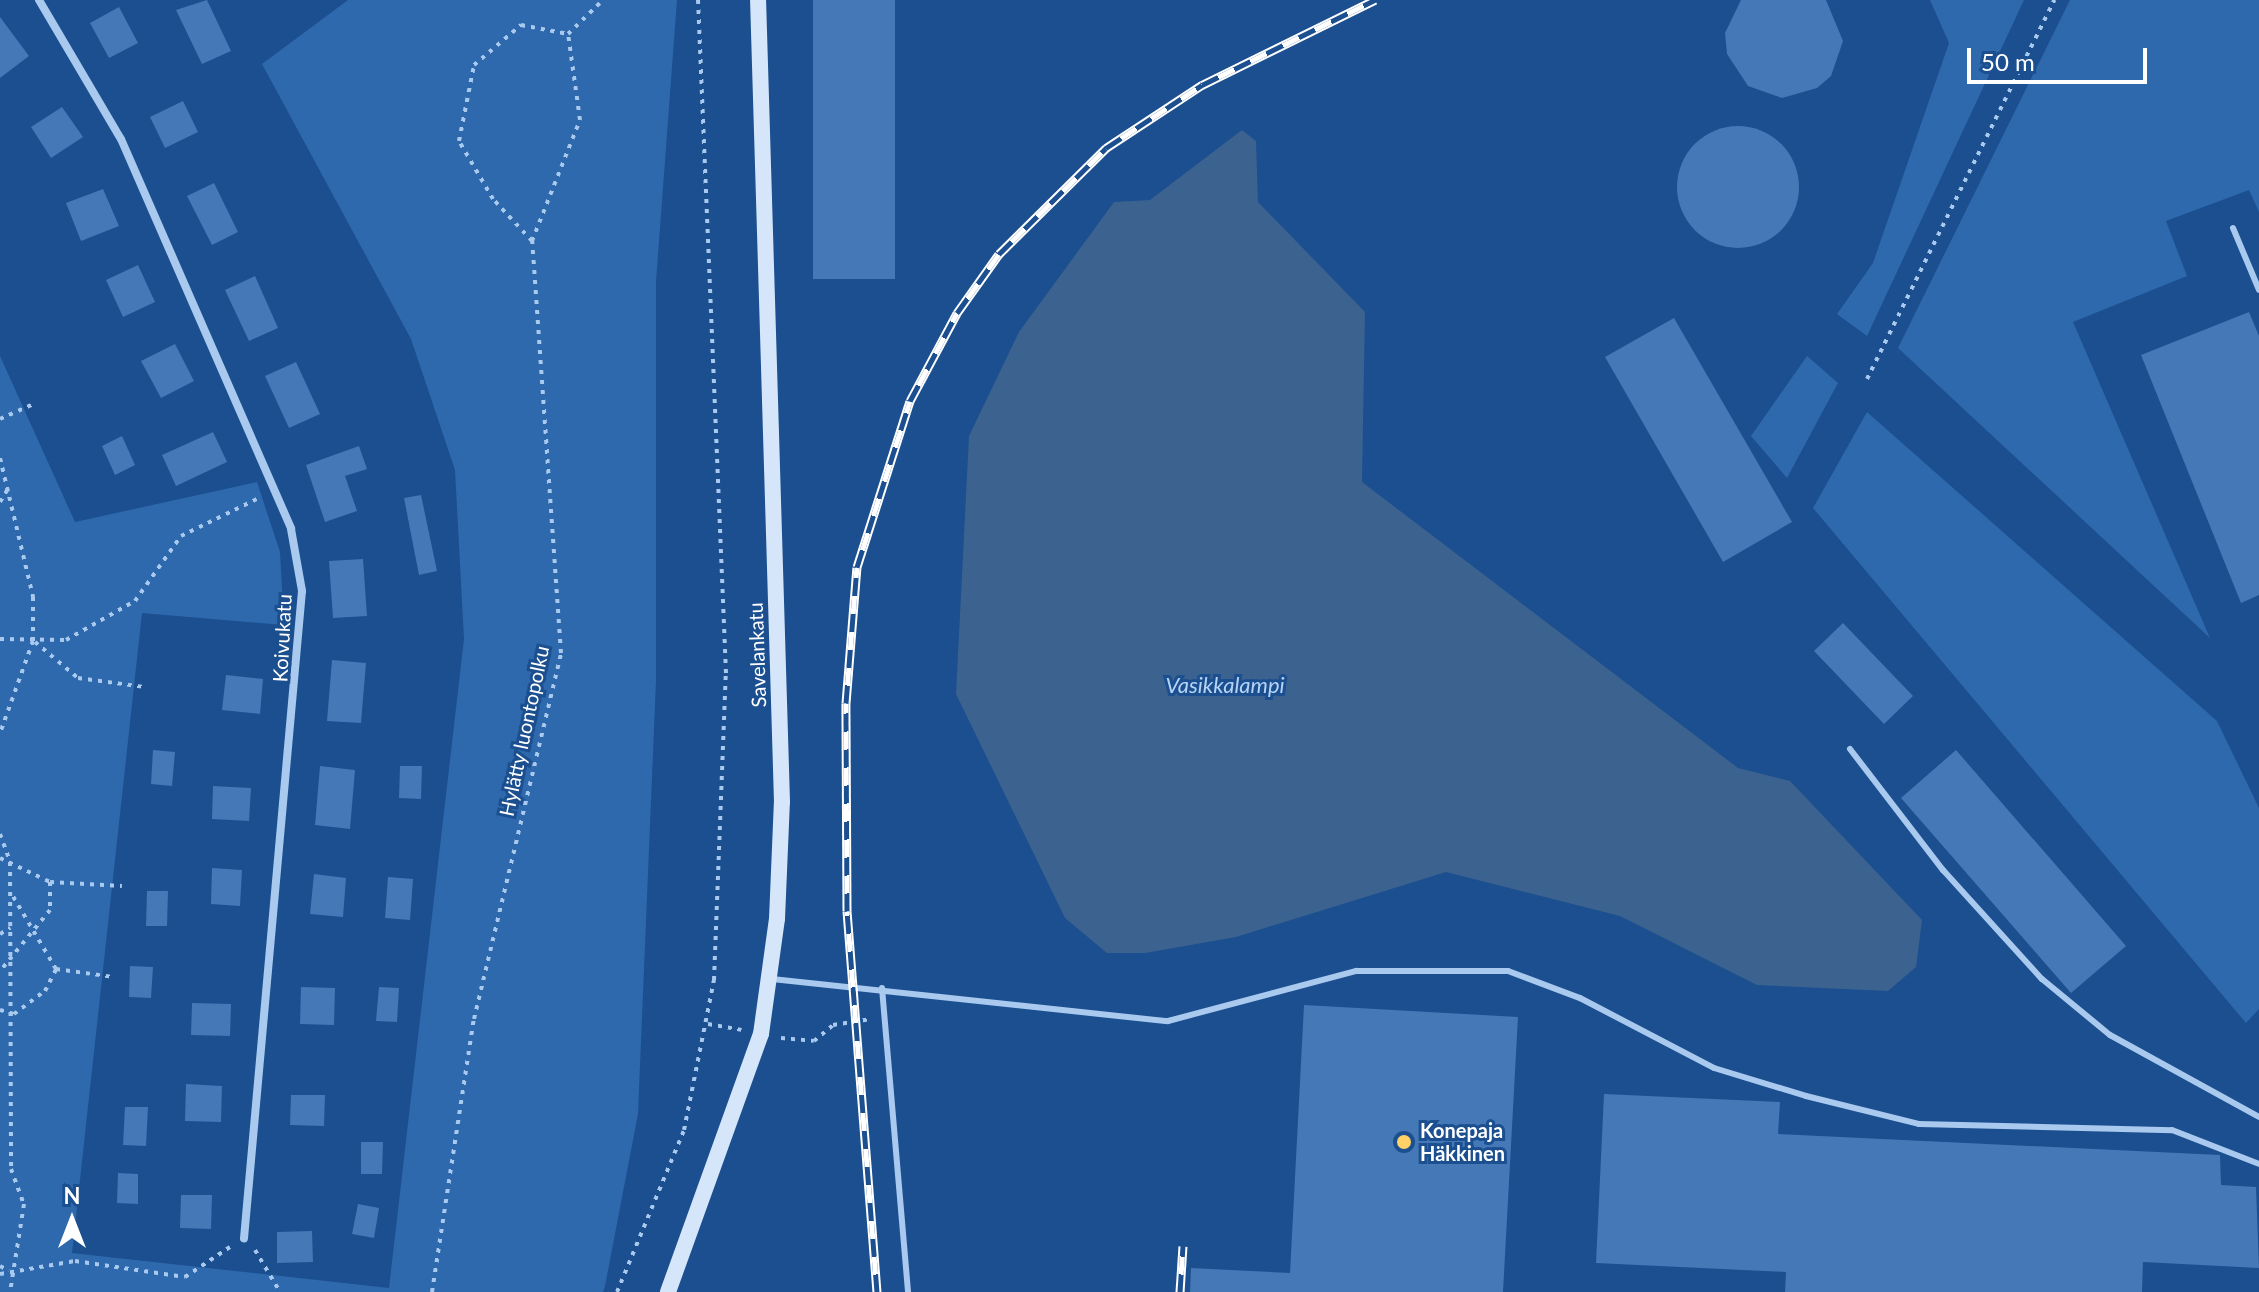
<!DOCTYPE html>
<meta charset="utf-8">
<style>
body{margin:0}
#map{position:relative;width:2259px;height:1292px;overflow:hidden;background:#1b4f8f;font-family:Lato,sans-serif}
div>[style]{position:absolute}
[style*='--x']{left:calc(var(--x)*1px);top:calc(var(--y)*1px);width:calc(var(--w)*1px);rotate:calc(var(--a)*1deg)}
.green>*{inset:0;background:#2e69ad}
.water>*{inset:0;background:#3c6290}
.building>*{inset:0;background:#4478b7}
.round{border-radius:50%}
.path>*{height:4px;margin-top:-2px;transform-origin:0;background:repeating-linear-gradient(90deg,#a9c9ee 0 4px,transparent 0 10px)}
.service>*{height:6px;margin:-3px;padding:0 3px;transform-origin:3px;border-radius:3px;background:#a9c9ee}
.minor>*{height:8px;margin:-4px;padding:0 4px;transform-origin:4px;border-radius:4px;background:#a9c9ee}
.secondary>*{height:16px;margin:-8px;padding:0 8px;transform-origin:8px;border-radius:8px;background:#d6e6fa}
.rail>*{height:9px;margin-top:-4.5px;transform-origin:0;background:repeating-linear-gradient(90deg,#1b4f8f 0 18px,#fff 0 36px);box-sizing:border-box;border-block:2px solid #fff}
.dots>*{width:22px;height:22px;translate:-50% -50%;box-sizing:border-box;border:4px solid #1b4f8f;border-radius:50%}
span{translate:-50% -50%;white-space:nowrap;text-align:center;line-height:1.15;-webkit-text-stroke:6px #1b4f8f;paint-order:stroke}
.street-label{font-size:20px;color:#fff}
.poi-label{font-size:20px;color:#fff;font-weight:700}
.left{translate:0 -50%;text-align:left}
.water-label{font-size:22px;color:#b5d3f5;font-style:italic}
.north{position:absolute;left:32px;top:1180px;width:80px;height:80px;-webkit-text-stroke:6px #1b4f8f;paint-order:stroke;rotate:0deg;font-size:22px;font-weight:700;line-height:32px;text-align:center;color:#fff}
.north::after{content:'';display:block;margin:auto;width:28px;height:36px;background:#fff;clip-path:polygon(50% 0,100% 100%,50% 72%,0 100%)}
.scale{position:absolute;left:1967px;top:48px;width:180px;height:36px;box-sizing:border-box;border:4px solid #fff;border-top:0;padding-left:10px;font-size:24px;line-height:28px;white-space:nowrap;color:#fff;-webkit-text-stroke:6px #1b4f8f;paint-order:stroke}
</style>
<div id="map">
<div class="green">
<i style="clip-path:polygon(348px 0,677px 0,656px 282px,656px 681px,638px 1114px,605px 1286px,603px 1292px,0 1292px,0 356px,75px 522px,257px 482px,280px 552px,284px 625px,142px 613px,72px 1253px,389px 1288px,464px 639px,455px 470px,411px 339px,262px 64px)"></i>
<i style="clip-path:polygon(1930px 0,2024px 0,1867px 336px,1837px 314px,1873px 263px,1949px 43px)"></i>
<i style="clip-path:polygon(2070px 0,2259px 0,2259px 212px,2249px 190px,2166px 221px,2187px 276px,2073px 322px,2210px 638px,1898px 348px)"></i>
<i style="clip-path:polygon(1807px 356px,1838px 383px,1787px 478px,1751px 436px)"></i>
<i style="clip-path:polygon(1867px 412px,2217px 721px,2259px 808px,2259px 1009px,2246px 1023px,1813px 508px)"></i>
</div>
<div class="water">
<i style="clip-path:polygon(1242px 130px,1256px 141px,1258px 202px,1365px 312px,1362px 482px,1738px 768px,1790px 781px,1922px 920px,1916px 967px,1888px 991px,1757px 985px,1620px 916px,1446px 872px,1236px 937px,1145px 953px,1107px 953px,1065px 918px,956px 694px,969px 436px,1019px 332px,1114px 202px,1150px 200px)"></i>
</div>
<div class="building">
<i style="clip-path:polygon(207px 0,231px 51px,202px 64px,176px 10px)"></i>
<i style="clip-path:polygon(813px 0,895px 0,895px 279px,813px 279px)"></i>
<i style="clip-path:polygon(1741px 0,1826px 0,1843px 41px,1831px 76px,1817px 88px,1782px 98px,1748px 86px,1727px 54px,1725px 33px)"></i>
<i style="clip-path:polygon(119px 7px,138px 43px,109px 58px,90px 23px)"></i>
<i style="clip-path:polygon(0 17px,29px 56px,0 78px)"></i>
<i style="clip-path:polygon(183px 101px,198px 132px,165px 148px,150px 117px)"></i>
<i style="clip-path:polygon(62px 107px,83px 137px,51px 158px,31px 127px)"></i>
<i class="round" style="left:1677px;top:126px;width:122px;height:122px"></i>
<i style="clip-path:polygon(214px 183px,238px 232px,212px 245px,187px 196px)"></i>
<i style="clip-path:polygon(103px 189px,119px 226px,81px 241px,66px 203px)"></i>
<i style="clip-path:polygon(138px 265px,155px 302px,123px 317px,106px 280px)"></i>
<i style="clip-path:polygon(255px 276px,278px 328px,249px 341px,225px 290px)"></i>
<i style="clip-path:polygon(2249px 312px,2259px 336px,2259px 595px,2241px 603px,2141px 355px)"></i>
<i style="clip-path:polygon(1674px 318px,1792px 522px,1723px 562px,1605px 357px)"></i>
<i style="clip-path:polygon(175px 344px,194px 381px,161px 398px,141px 361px)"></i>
<i style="clip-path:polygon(296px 362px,320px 414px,289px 428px,265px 376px)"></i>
<i style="clip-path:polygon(213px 432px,227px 462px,176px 486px,162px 455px)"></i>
<i style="clip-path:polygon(122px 436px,135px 465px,115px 475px,102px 446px)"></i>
<i style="clip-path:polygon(359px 446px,367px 469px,345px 476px,357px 511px,325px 522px,306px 465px)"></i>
<i style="clip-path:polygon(421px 495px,437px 571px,419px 575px,404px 498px)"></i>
<i style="clip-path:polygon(363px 559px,367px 616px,333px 618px,329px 561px)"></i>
<i style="clip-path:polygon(1843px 623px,1913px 696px,1884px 724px,1814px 651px)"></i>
<i style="clip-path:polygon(332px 660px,366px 663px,361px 723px,327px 721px)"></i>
<i style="clip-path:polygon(226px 675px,263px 679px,260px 714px,222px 710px)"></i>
<i style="clip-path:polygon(153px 750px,175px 752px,172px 786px,151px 784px)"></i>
<i style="clip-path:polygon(1956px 750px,2126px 946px,2071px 993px,1901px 798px)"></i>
<i style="clip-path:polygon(320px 766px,355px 770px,350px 829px,315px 825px)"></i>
<i style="clip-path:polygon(400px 766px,422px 766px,421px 799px,399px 798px)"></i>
<i style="clip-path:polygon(213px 786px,251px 788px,249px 821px,212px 819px)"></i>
<i style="clip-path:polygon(212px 868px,242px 870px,240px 906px,211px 904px)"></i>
<i style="clip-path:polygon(314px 874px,346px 878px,343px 917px,310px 914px)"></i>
<i style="clip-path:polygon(388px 877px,413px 879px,410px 920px,385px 918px)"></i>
<i style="clip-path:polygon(147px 891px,168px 891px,167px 926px,146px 926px)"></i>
<i style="clip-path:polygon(130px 966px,153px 967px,151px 998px,129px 997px)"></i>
<i style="clip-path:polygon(301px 987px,335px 988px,334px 1025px,300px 1024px)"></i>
<i style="clip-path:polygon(379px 987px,399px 988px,397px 1022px,376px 1021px)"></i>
<i style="clip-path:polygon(192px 1003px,231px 1004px,230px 1036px,191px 1035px)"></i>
<i style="clip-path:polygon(1304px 1005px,1518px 1017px,1503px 1292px,1190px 1292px,1191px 1268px,1290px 1273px)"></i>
<i style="clip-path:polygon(186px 1084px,222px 1086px,221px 1122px,185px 1121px)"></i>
<i style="clip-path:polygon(1604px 1094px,1780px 1102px,1778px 1134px,2220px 1155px,2221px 1185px,2256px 1187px,2259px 1268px,2143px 1262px,2142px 1292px,1785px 1292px,1786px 1272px,1596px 1263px)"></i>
<i style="clip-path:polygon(291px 1095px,325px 1095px,324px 1126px,290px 1125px)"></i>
<i style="clip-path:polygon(125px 1107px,148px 1107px,146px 1146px,123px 1145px)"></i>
<i style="clip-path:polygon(361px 1142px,383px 1142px,382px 1174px,361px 1174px)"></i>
<i style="clip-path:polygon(118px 1173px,138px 1174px,138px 1204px,117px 1203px)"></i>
<i style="clip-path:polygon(181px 1195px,212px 1195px,211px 1229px,180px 1228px)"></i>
<i style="clip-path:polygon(358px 1204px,379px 1208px,374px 1238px,352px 1234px)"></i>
<i style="clip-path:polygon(312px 1231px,313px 1262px,277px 1263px,277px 1232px)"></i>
</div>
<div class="path">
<i style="--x:532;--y:241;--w:57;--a:-132.9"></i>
<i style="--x:493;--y:199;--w:67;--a:-120.4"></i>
<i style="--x:459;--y:141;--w:77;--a:-78.8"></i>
<i style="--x:474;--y:65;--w:62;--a:-40.4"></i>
<i style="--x:521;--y:25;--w:48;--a:10.8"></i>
<i style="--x:568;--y:34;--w:49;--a:-44.2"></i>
<i style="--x:1867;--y:379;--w:423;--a:-63.7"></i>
<i style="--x:0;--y:419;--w:37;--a:-24"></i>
<i style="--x:0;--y:458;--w:143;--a:76.6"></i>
<i style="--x:33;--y:597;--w:44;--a:90"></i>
<i style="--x:33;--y:641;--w:98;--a:109.7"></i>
<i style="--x:0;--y:502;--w:17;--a:-59"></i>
<i style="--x:0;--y:639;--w:66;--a:0.9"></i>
<i style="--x:66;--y:640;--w:79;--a:-29.5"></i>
<i style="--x:135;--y:601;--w:80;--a:-54.7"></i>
<i style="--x:181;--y:536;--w:89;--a:-26"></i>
<i style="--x:35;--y:642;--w:56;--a:39.9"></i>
<i style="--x:78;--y:678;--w:68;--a:7.7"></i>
<i style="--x:0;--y:834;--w:30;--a:70"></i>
<i style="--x:10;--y:862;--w:307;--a:89.8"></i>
<i style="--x:11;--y:1169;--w:37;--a:70"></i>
<i style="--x:24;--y:1204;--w:89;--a:99"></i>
<i style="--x:0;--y:858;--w:55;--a:25.6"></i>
<i style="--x:50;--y:882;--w:28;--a:90"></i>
<i style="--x:50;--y:910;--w:79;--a:129.3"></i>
<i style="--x:50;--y:882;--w:72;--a:3.2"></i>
<i style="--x:0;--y:934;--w:12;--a:-31"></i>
<i style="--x:56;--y:969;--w:59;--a:7.9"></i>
<i style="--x:0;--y:1010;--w:15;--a:16"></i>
<i style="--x:14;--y:1014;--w:39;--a:-37"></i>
<i style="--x:45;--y:991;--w:25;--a:-63"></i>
<i style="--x:56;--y:969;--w:88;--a:-120.6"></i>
<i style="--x:708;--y:1024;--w:34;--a:10"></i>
<i style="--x:781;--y:1038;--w:33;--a:5"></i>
<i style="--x:814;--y:1041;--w:25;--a:-40"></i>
<i style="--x:833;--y:1025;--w:37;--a:-9"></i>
<i style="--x:255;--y:1250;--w:49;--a:59.2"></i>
<i style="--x:0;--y:1266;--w:10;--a:29"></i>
<i style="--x:0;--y:1274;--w:76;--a:-9.8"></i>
<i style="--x:75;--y:1261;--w:111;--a:8.3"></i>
<i style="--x:185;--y:1277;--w:54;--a:-33.7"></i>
<i style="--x:432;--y:1292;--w:276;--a:-81.3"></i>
<i style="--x:474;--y:1019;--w:376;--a:-76.6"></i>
<i style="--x:561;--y:653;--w:413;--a:-94"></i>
<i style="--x:532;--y:241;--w:130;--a:-68.4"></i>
<i style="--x:580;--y:120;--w:87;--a:-97.9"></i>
<i style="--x:617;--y:1292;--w:175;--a:-67.5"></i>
<i style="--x:684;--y:1130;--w:153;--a:-78.7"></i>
<i style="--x:714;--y:980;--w:307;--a:-87.8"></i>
<i style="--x:726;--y:673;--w:674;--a:-92.38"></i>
</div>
<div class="service">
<i style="--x:2233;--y:228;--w:67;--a:67.2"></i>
<i style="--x:1850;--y:749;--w:153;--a:52.5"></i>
<i style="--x:1943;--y:870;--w:147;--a:47.8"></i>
<i style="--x:2042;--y:979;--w:88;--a:39.5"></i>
<i style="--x:2110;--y:1035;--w:170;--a:28.8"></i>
<i style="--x:772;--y:979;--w:398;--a:6.1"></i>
<i style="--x:1168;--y:1021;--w:195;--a:-14.9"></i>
<i style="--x:1356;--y:971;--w:152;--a:0"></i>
<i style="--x:1508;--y:971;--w:77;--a:20.6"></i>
<i style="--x:1580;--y:998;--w:151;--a:27.6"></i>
<i style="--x:1714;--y:1068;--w:96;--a:16.9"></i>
<i style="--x:1806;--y:1096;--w:116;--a:13.9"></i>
<i style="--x:1919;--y:1124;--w:253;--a:1.4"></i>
<i style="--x:2172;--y:1130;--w:93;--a:21.3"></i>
<i style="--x:882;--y:988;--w:305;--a:85.1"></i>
</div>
<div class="minor">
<i style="--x:39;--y:0;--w:161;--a:59.5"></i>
<i style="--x:121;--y:139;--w:425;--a:66.4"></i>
<i style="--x:291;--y:529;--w:63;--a:79.9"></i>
<i style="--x:302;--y:591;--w:650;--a:95.12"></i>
</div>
<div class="secondary">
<i style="--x:668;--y:1292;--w:274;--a:-70.2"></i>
<i style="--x:761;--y:1034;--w:116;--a:-82.1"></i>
<i style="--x:777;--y:919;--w:117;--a:-87.6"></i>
<i style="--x:782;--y:802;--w:802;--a:-91.71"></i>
</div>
<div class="rail">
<i style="--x:877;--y:1292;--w:382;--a:-94.5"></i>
<i style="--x:847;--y:911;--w:208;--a:-90.3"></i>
<i style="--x:846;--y:703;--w:136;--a:-85.4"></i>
<i style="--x:857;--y:567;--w:174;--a:-72.3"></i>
<i style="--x:910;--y:401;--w:100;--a:-61.9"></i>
<i style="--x:957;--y:313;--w:72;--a:-54.6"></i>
<i style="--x:999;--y:254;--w:151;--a:-44.7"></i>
<i style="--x:1106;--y:148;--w:115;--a:-33.3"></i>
<i style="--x:1202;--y:85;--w:193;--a:-26.2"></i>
<i style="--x:1180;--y:1292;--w:46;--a:-86.3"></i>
</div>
<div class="dots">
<i style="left:1404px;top:1142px;background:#ffd166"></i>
</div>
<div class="street-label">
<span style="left:282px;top:638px;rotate:-87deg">Koivukatu</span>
<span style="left:757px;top:655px;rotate:-92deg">Savelankatu</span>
<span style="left:524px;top:731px;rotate:-78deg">Hylätty luontopolku</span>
</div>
<div class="poi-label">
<span class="left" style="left:1420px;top:1142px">Konepaja<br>Häkkinen</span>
</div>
<div class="water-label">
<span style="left:1225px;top:685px">Vasikkalampi</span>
</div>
<div class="north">N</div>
<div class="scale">50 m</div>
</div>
